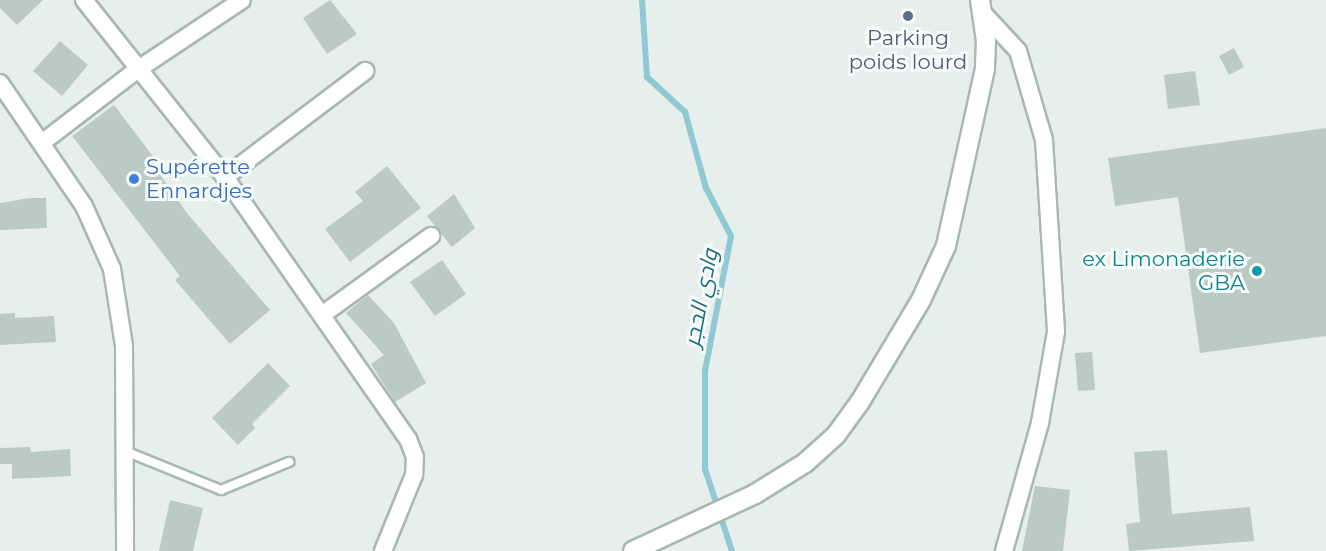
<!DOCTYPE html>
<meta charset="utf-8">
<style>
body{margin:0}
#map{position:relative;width:1326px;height:551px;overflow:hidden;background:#e6efeb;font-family:Montserrat,Cairo,sans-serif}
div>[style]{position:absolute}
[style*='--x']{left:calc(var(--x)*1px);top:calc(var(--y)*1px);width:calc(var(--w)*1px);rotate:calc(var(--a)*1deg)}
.stream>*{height:6px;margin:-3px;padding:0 3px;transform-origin:3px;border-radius:3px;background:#8ec9d4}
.building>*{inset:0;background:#bbcac4}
.roads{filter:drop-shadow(2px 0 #a8b8b2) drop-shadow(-2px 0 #a8b8b2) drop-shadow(0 2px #a8b8b2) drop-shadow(0 -2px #a8b8b2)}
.service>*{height:8px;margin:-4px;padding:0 4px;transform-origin:4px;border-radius:4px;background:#fff}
.minor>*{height:16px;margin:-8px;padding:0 8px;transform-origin:8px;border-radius:8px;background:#fff}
.secondary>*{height:18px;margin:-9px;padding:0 9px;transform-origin:9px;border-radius:9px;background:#fff}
.dots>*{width:16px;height:16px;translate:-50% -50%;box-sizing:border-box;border:3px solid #f7fbf9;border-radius:50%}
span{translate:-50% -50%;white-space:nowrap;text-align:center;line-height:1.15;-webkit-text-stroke:6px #f7fbf9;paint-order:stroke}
.service-label{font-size:21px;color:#4e5e75}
.shop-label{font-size:21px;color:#366cbe}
.left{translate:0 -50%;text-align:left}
.culture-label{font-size:21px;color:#0d838f}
.right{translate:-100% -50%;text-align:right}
.water-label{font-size:22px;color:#1c6f80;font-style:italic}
</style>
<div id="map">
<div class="stream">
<i style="--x:642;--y:0;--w:77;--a:86.3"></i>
<i style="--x:647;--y:77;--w:52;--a:42.6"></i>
<i style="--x:685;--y:112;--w:79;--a:74.6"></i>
<i style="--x:706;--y:188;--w:54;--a:62.5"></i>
<i style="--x:731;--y:236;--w:137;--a:100.9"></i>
<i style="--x:705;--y:371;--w:98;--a:90"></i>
<i style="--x:705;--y:469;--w:86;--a:71.8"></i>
</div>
<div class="building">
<i style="clip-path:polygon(0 0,43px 0,17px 25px,0 8px)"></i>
<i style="clip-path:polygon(330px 0,357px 34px,327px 54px,303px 18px)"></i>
<i style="clip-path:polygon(60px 41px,88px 65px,62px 96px,33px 71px)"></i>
<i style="clip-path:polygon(1234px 48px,1244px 67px,1229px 75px,1219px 56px)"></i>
<i style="clip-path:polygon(1195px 71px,1200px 105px,1168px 109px,1164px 75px)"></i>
<i style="clip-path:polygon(114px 105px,165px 172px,161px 176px,187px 213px,270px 310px,230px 344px,175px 280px,180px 276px,72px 136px)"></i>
<i style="clip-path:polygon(1326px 128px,1326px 336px,1200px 353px,1178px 197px,1115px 206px,1108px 158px)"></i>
<i style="clip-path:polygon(387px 166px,421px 208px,350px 262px,325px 229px,363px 201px,355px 192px)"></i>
<i style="clip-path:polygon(454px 194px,475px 228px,452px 247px,427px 216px)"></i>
<i style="clip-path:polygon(29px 198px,46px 198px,47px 228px,0 230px,0 203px)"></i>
<i style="clip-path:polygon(442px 260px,466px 294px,435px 316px,410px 282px)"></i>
<i style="clip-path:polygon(368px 295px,394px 323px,426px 383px,395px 402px,371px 364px,384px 355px,346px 313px)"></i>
<i style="clip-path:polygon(15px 313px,15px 318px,54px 316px,56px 342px,0 345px,0 314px)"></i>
<i style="clip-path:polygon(1092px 352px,1095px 390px,1078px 391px,1075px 353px)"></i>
<i style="clip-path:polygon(268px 363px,290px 386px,252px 424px,255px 428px,238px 445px,212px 418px)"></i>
<i style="clip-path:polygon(30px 447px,31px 452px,70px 449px,71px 476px,12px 479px,12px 464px,0 464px,0 448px)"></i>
<i style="clip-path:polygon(1167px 450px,1172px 514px,1250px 507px,1254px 541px,1129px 551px,1126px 524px,1140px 522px,1134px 452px)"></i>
<i style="clip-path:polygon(1035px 486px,1070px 490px,1063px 551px,1022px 551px)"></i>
<i style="clip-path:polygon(170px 500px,203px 508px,193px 551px,159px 551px)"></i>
</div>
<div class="roads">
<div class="service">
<i style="--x:125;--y:451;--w:104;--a:22.1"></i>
<i style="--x:221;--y:490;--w:74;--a:-22.4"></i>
</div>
<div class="minor">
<i style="--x:84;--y:0;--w:226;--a:51.5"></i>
<i style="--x:225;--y:177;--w:320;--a:55.1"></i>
<i style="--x:408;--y:439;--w:19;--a:69"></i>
<i style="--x:415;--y:457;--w:18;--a:93"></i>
<i style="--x:414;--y:475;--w:82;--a:112.2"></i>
<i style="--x:981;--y:11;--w:54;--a:47.2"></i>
<i style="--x:1018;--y:51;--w:93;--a:73.7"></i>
<i style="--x:1044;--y:140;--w:192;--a:86.4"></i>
<i style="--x:1056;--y:332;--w:92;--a:100"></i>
<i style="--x:1040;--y:423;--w:133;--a:105.7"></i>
<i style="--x:0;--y:83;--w:149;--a:55.7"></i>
<i style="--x:84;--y:206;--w:69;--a:66"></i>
<i style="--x:112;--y:269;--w:78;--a:81.1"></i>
<i style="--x:124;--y:346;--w:205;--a:89.7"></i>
<i style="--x:43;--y:142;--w:118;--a:-37.5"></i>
<i style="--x:137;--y:70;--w:126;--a:-33.7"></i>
<i style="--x:225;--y:177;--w:176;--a:-37.1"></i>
<i style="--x:322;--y:315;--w:135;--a:-35.9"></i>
</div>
<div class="secondary">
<i style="--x:633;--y:551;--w:135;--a:-25"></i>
<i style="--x:755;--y:494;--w:59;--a:-31.8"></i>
<i style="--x:805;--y:463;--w:42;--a:-42.1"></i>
<i style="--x:836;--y:435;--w:41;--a:-54"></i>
<i style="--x:860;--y:402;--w:119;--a:-59.1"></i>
<i style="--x:921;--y:300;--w:60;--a:-65.2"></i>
<i style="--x:946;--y:246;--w:182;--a:-77.6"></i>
<i style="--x:985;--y:68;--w:27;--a:-88"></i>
<i style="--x:986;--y:41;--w:41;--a:-98.3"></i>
</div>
</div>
<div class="dots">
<i style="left:908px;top:16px;background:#5c6f8a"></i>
<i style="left:134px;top:179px;background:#3f7fe0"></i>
<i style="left:1257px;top:271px;background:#0f9aa8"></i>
</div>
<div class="service-label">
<span style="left:908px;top:50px">Parking<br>poids lourd</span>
</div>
<div class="shop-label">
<span class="left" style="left:146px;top:179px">Supérette<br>Ennardjes</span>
</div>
<div class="culture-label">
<span class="right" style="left:1245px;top:271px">ex Limonaderie<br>GBA</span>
</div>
<div class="water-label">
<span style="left:701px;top:298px;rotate:-79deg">وادي الحجر</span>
</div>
</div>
